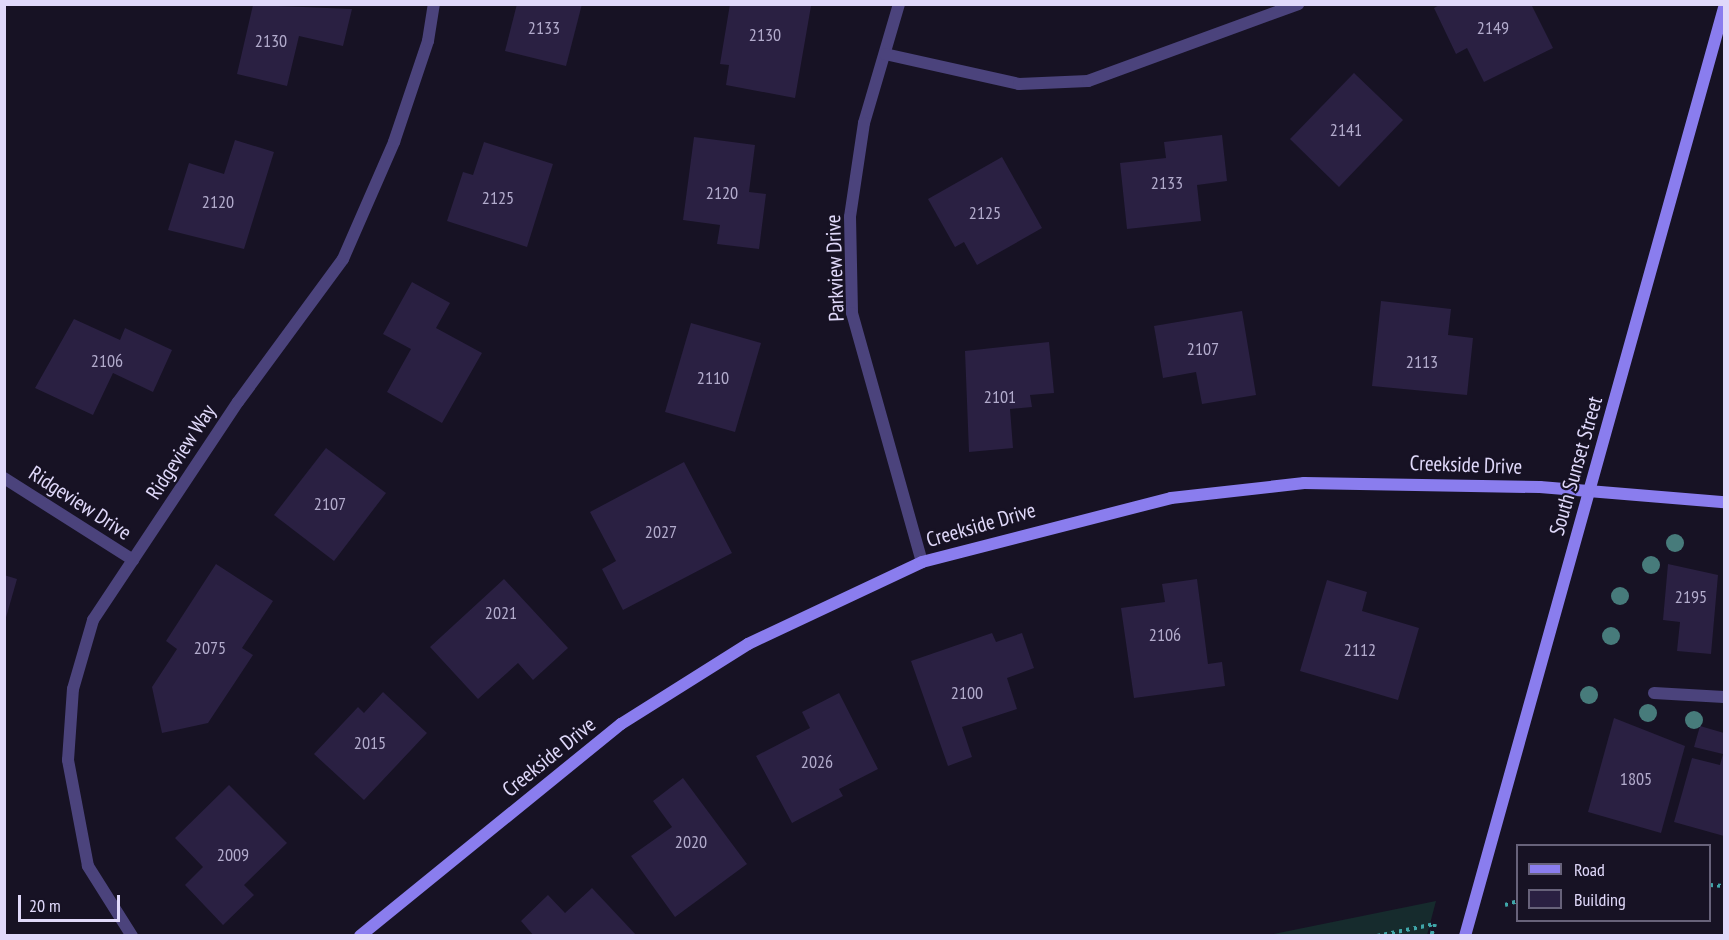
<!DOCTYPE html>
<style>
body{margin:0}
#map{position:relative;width:1729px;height:940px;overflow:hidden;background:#171224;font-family:"PT Sans Narrow",sans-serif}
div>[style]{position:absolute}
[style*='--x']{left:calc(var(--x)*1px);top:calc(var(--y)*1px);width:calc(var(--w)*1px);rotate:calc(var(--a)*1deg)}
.green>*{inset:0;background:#162b2d}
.building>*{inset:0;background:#2a2042}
.path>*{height:4px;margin-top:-2px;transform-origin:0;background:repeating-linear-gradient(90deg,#3fa5a8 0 3px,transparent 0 7.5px)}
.street>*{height:12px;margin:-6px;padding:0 6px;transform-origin:6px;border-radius:6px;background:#4b437c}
.secondary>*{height:12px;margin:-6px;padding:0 6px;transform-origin:6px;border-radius:6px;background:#8a7dee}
.trees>*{width:18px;height:18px;margin:-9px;border-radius:50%;background:#477b7b}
span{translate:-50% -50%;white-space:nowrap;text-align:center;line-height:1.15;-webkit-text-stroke:4.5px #171224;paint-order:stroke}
.number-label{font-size:18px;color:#b2abcc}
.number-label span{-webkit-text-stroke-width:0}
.street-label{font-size:21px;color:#e0d9fa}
.frame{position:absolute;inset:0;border:6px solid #e0d9fa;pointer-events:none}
.legend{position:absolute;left:1516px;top:844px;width:195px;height:78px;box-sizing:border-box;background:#171224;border:2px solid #67627a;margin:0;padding:8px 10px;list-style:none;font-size:18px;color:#e0d9fa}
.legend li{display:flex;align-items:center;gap:12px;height:30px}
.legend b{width:30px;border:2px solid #67627a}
.scale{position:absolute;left:18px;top:895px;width:102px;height:27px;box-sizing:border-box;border:3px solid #e0d9fa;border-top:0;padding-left:8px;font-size:18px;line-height:21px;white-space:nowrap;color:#e0d9fa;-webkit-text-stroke:4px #171224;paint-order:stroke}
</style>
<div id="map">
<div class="green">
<i style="clip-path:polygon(1436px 901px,1427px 935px,1269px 935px)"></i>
</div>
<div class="building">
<i style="clip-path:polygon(517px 4px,582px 4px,566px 66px,505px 51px)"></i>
<i style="clip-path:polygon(730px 4px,811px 6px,795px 98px,726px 85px,729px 65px,720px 64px)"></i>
<i style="clip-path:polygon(1441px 4px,1531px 4px,1553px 48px,1484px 82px,1467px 48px,1456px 54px,1434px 8px)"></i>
<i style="clip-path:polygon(253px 5px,352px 9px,343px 46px,299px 36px,287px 86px,237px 74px)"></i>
<i style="clip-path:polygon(1354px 73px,1403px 120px,1339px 187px,1290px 139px)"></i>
<i style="clip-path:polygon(1222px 135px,1227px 181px,1197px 185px,1201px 221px,1127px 229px,1120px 163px,1166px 158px,1164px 142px)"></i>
<i style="clip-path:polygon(694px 137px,755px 145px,749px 192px,766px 194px,759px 249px,717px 244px,720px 225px,683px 220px)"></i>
<i style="clip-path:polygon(235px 140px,274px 152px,244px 249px,168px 230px,189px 163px,224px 174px)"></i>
<i style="clip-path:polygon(484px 142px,553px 164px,527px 247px,447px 221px,463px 172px,473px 175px)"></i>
<i style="clip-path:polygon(1002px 157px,1042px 228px,977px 265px,964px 242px,955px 247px,928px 199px)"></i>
<i style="clip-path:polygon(412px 282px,450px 303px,436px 328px,482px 353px,442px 423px,387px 392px,411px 349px,383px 334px)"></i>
<i style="clip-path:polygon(1381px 301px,1451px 309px,1448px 335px,1473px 338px,1467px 395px,1372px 386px)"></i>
<i style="clip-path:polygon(1242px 311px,1256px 395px,1202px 404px,1196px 372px,1163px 378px,1154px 326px)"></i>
<i style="clip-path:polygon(74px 319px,120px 340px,125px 328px,172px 350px,153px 392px,113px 373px,93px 415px,35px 388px)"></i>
<i style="clip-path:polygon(691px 323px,761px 343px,735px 432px,665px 412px)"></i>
<i style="clip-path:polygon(1049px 342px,1054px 393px,1030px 395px,1032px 407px,1010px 409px,1013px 448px,969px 452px,965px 351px)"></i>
<i style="clip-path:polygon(326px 448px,386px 493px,334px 561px,274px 515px)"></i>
<i style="clip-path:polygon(684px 462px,732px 553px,623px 610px,602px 569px,616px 561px,590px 512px)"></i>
<i style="clip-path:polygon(216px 564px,273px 601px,242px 648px,253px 655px,208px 723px,162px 733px,152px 687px,177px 649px,166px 641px)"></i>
<i style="clip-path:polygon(1668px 564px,1718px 575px,1711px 654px,1677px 651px,1680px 622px,1663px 620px)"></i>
<i style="clip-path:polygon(4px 575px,17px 579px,5px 621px,4px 621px)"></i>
<i style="clip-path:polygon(504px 579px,568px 648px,533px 680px,518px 663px,478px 699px,430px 647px)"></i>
<i style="clip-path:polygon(1197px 579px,1208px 664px,1222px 662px,1225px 686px,1134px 698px,1121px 608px,1165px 602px,1162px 584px)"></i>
<i style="clip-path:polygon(1327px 580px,1367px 592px,1362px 611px,1419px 628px,1398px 700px,1300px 671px)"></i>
<i style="clip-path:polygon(992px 633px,996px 642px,1022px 633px,1034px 668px,1007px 678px,1017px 709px,962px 727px,972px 757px,948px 766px,911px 661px)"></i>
<i style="clip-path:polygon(383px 692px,427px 733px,364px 800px,314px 754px,358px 707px,364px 713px)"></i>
<i style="clip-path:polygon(839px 693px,878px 769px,839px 789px,843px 796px,792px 823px,756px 756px,810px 728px,802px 712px)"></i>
<i style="clip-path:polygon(1614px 718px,1685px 746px,1661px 833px,1588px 812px)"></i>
<i style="clip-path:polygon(1700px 726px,1724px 733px,1724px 836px,1674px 822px,1692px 758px,1720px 765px,1723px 754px,1694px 747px)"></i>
<i style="clip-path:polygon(683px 778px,747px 864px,675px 917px,631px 856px,672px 827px,653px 801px)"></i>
<i style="clip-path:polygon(229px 785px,287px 843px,244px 885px,254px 895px,223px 925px,185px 885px,203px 867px,175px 838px)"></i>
<i style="clip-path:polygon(592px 888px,637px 936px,534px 936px,521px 921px,548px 895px,565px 913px)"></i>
</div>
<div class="path">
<i style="--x:1710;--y:885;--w:14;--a:4"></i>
<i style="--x:1505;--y:905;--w:14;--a:-17"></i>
<i style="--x:1377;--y:936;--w:59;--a:-11.7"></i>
<i style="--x:1435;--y:924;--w:13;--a:108"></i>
</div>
<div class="street">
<i style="--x:899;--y:4;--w:124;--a:106.4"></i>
<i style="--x:864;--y:123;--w:95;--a:98.5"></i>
<i style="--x:850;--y:217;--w:96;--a:88.8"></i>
<i style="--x:852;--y:313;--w:259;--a:74.3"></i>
<i style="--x:885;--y:54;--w:137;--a:12.6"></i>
<i style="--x:1019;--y:84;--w:69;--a:-2.5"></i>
<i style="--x:1088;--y:81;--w:224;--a:-20.1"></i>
<i style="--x:4;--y:478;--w:153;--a:32.4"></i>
<i style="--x:1654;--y:693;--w:70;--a:3.3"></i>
<i style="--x:132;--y:936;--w:83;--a:-122.2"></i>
<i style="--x:88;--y:866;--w:108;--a:-100.7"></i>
<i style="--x:68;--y:760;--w:71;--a:-86"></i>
<i style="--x:73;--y:689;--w:72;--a:-73.8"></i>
<i style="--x:93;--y:620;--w:262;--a:-56.4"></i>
<i style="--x:238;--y:402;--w:177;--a:-53.7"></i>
<i style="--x:343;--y:259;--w:128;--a:-66.4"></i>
<i style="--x:394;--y:142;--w:107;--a:-71.4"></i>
<i style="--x:428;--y:41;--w:37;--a:-81"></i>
</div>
<div class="secondary">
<i style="--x:360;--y:936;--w:336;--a:-39.1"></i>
<i style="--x:621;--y:724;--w:150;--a:-32.2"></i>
<i style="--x:748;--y:644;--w:192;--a:-25.2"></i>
<i style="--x:922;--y:562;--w:257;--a:-14.4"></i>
<i style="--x:1171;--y:498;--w:134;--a:-6.4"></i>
<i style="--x:1304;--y:483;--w:236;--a:1"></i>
<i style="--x:1540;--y:487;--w:185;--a:4.7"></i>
<i style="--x:1465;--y:936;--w:963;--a:-74.41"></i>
</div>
<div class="trees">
<i style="left:1675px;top:543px"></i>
<i style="left:1651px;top:565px"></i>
<i style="left:1620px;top:596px"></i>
<i style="left:1611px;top:636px"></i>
<i style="left:1589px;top:695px"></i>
<i style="left:1648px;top:713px"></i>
<i style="left:1694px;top:720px"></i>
</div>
<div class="number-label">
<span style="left:544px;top:28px">2133</span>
<span style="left:1493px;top:28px">2149</span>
<span style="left:765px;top:35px">2130</span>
<span style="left:271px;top:41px">2130</span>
<span style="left:1346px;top:130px">2141</span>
<span style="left:1167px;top:183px">2133</span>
<span style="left:722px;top:193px">2120</span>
<span style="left:498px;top:198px">2125</span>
<span style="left:218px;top:202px">2120</span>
<span style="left:985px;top:213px">2125</span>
<span style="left:1203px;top:349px">2107</span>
<span style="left:107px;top:361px">2106</span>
<span style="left:1422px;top:362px">2113</span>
<span style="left:713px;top:378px">2110</span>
<span style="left:1000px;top:397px">2101</span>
<span style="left:330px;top:504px">2107</span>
<span style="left:661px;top:532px">2027</span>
<span style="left:1691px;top:597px">2195</span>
<span style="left:501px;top:613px">2021</span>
<span style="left:1165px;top:635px">2106</span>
<span style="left:210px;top:648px">2075</span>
<span style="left:1360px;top:650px">2112</span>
<span style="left:967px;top:693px">2100</span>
<span style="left:370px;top:743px">2015</span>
<span style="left:817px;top:762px">2026</span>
<span style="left:1636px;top:779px">1805</span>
<span style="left:691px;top:842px">2020</span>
<span style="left:233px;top:855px">2009</span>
</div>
<div class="street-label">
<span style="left:835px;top:268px;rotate:-92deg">Parkview Drive</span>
<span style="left:181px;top:452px;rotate:-57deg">Ridgeview Way</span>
<span style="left:1466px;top:465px;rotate:2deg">Creekside Drive</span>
<span style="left:1576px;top:466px;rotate:-74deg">South Sunset Street</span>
<span style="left:80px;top:503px;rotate:33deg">Ridgeview Drive</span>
<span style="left:981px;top:525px;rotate:-16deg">Creekside Drive</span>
<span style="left:549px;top:757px;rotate:-39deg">Creekside Drive</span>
</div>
<div class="frame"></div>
<ul class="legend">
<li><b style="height:8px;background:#8a7dee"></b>Road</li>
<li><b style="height:16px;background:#2a2042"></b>Building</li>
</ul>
<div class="scale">20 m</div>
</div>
